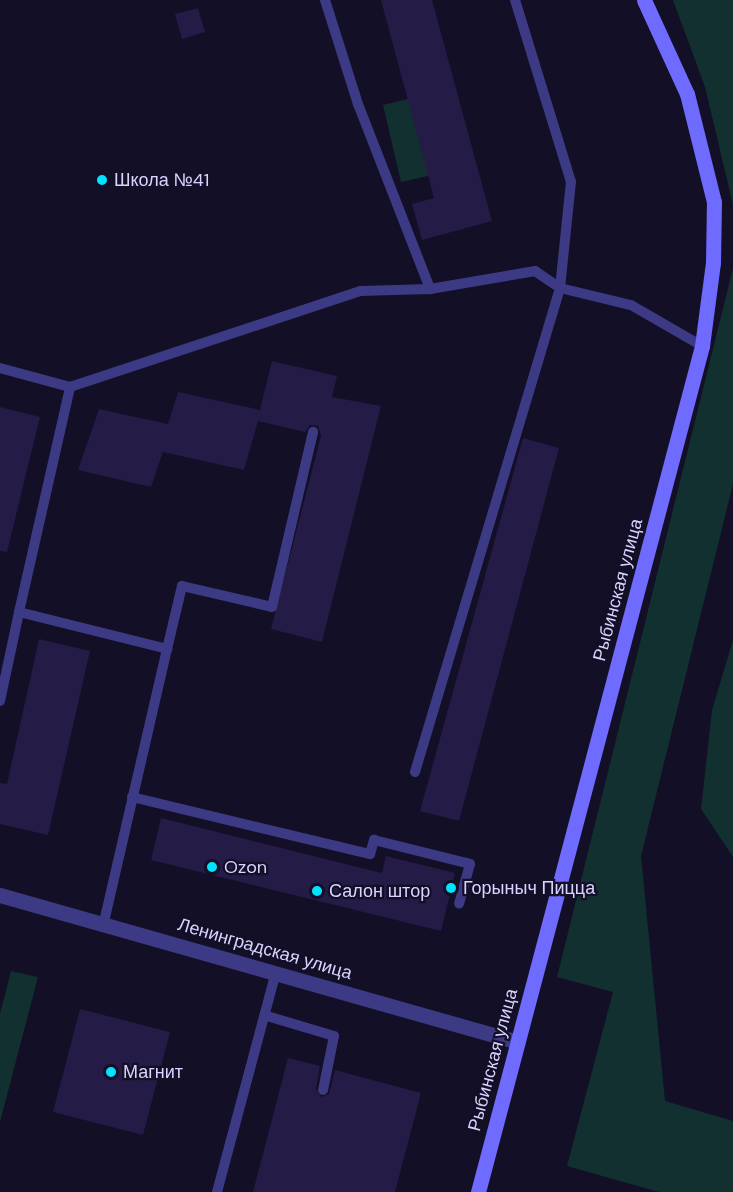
<!DOCTYPE html>
<meta charset="utf-8">
<style>
body{margin:0}
#map{position:relative;width:733px;height:1192px;overflow:hidden;background:#130f26;font-family:"DM Sans",sans-serif}
div>[style]{position:absolute}
[style*='--x']{left:calc(var(--x)*1px);top:calc(var(--y)*1px);width:calc(var(--w)*1px);rotate:calc(var(--a)*1deg)}
.green>*{inset:0;background:#12302f}
.building>*{inset:0;background:#241b47}
.service>*{height:10px;margin:-5px;padding:0 5px;transform-origin:5px;border-radius:5px;background:#3d3a85}
.tertiary>*{height:15px;margin:-7.5px;padding:0 7.5px;transform-origin:7.5px;border-radius:7.5px;background:#3d3a85}
.secondary>*{height:15px;margin:-7.5px;padding:0 7.5px;transform-origin:7.5px;border-radius:7.5px;background:#6f6bff}
.dots>*{width:16px;height:16px;translate:-50% -50%;box-sizing:border-box;border:3px solid #130f26;border-radius:50%}
span{translate:-50% -50%;white-space:nowrap;text-align:center;line-height:1.15;-webkit-text-stroke:4.5px #130f26;paint-order:stroke}
.poi-label{font-size:18px;color:#d9d4ff}
.left{translate:0 -50%;text-align:left}
.street-label{font-size:18px;color:#d9d4ff}
</style>
<div id="map">
<div class="green">
<i style="clip-path:polygon(673px 0,733px 0,733px 205px,705px 87px)"></i>
<i style="clip-path:polygon(441px 91px,459px 169px,401px 182px,383px 105px)"></i>
<i style="clip-path:polygon(733px 268px,733px 484px,641px 856px,665px 1101px,733px 1121px,733px 1192px,659px 1192px,567px 1166px,613px 992px,557px 977px)"></i>
<i style="clip-path:polygon(733px 640px,733px 857px,701px 809px,712px 710px)"></i>
<i style="clip-path:polygon(11px 971px,38px 977px,0 1122px,0 1014px)"></i>
</div>
<div class="building">
<i style="clip-path:polygon(381px 0,432px 0,492px 221px,422px 240px,412px 204px,434px 198px)"></i>
<i style="clip-path:polygon(198px 8px,205px 32px,182px 39px,175px 14px)"></i>
<i style="clip-path:polygon(272px 361px,337px 376px,332px 397px,381px 406px,322px 642px,271px 629px,321px 436px,318px 426px,310px 425px,305px 432px,258px 421px,244px 470px,163px 452px,151px 487px,78px 470px,99px 409px,168px 424px,178px 392px,260px 410px)"></i>
<i style="clip-path:polygon(0 407px,40px 417px,7px 552px,0 551px)"></i>
<i style="clip-path:polygon(523px 438px,559px 448px,459px 821px,420px 811px)"></i>
<i style="clip-path:polygon(39px 639px,90px 651px,48px 835px,0 824px,0 783px,7px 784px)"></i>
<i style="clip-path:polygon(161px 818px,382px 873px,386px 856px,455px 873px,441px 931px,151px 860px)"></i>
<i style="clip-path:polygon(80px 1009px,170px 1032px,143px 1135px,53px 1112px)"></i>
<i style="clip-path:polygon(288px 1058px,320px 1066px,316px 1089px,321px 1097px,329px 1094px,335px 1070px,421px 1093px,395px 1192px,253px 1192px)"></i>
</div>
<div class="service">
<i style="--x:325;--y:0;--w:109;--a:72.4"></i>
<i style="--x:358;--y:104;--w:199;--a:68.7"></i>
<i style="--x:0;--y:368;--w:73;--a:15.2"></i>
<i style="--x:70;--y:387;--w:305;--a:-18.3"></i>
<i style="--x:360;--y:291;--w:70;--a:-1.6"></i>
<i style="--x:430;--y:289;--w:107;--a:-9.7"></i>
<i style="--x:535;--y:271;--w:30;--a:34"></i>
<i style="--x:560;--y:288;--w:73;--a:13.5"></i>
<i style="--x:631;--y:305;--w:82;--a:30"></i>
<i style="--x:19;--y:612;--w:231;--a:-77.2"></i>
<i style="--x:167;--y:649;--w:65;--a:-76.6"></i>
<i style="--x:182;--y:586;--w:92;--a:13.1"></i>
<i style="--x:272;--y:607;--w:180;--a:-76.8"></i>
<i style="--x:0;--y:701;--w:91;--a:-77.9"></i>
<i style="--x:19;--y:612;--w:153;--a:14"></i>
<i style="--x:167;--y:649;--w:280;--a:103"></i>
<i style="--x:415;--y:772;--w:505;--a:-73.32"></i>
<i style="--x:560;--y:288;--w:107;--a:-84.1"></i>
<i style="--x:571;--y:182;--w:190;--a:-107.1"></i>
<i style="--x:132;--y:797;--w:245;--a:13.5"></i>
<i style="--x:370;--y:854;--w:15;--a:-74"></i>
<i style="--x:374;--y:840;--w:99;--a:14"></i>
<i style="--x:470;--y:864;--w:41;--a:105.4"></i>
<i style="--x:267;--y:1016;--w:70;--a:16.6"></i>
<i style="--x:334;--y:1036;--w:55;--a:101.5"></i>
<i style="--x:217;--y:1192;--w:228;--a:-75"></i>
</div>
<div class="tertiary">
<i style="--x:0;--y:895;--w:538;--a:15.84"></i>
</div>
<div class="secondary">
<i style="--x:478;--y:1192;--w:875;--a:-75.17"></i>
<i style="--x:702;--y:346;--w:84;--a:-82.5"></i>
<i style="--x:713;--y:263;--w:61;--a:-89.1"></i>
<i style="--x:714;--y:202;--w:111;--a:-104"></i>
<i style="--x:687;--y:94;--w:103;--a:-114.6"></i>
</div>
<div class="dots">
<i style="left:102px;top:180px;background:#00e5ff"></i>
<i style="left:212px;top:867px;background:#00e5ff"></i>
<i style="left:451px;top:888px;background:#00e5ff"></i>
<i style="left:317px;top:891px;background:#00e5ff"></i>
<i style="left:111px;top:1072px;background:#00e5ff"></i>
</div>
<div class="poi-label">
<span class="left" style="left:114px;top:180px">Школа №41</span>
<span class="left" style="left:224px;top:867px">Ozon</span>
<span class="left" style="left:463px;top:888px">Горыныч Пицца</span>
<span class="left" style="left:329px;top:891px">Салон штор</span>
<span class="left" style="left:123px;top:1072px">Магнит</span>
</div>
<div class="street-label">
<span style="left:618px;top:590px;rotate:-75deg">Рыбинская улица</span>
<span style="left:265px;top:949px;rotate:16deg">Ленинградская улица</span>
<span style="left:493px;top:1060px;rotate:-75deg">Рыбинская улица</span>
</div>
</div>
